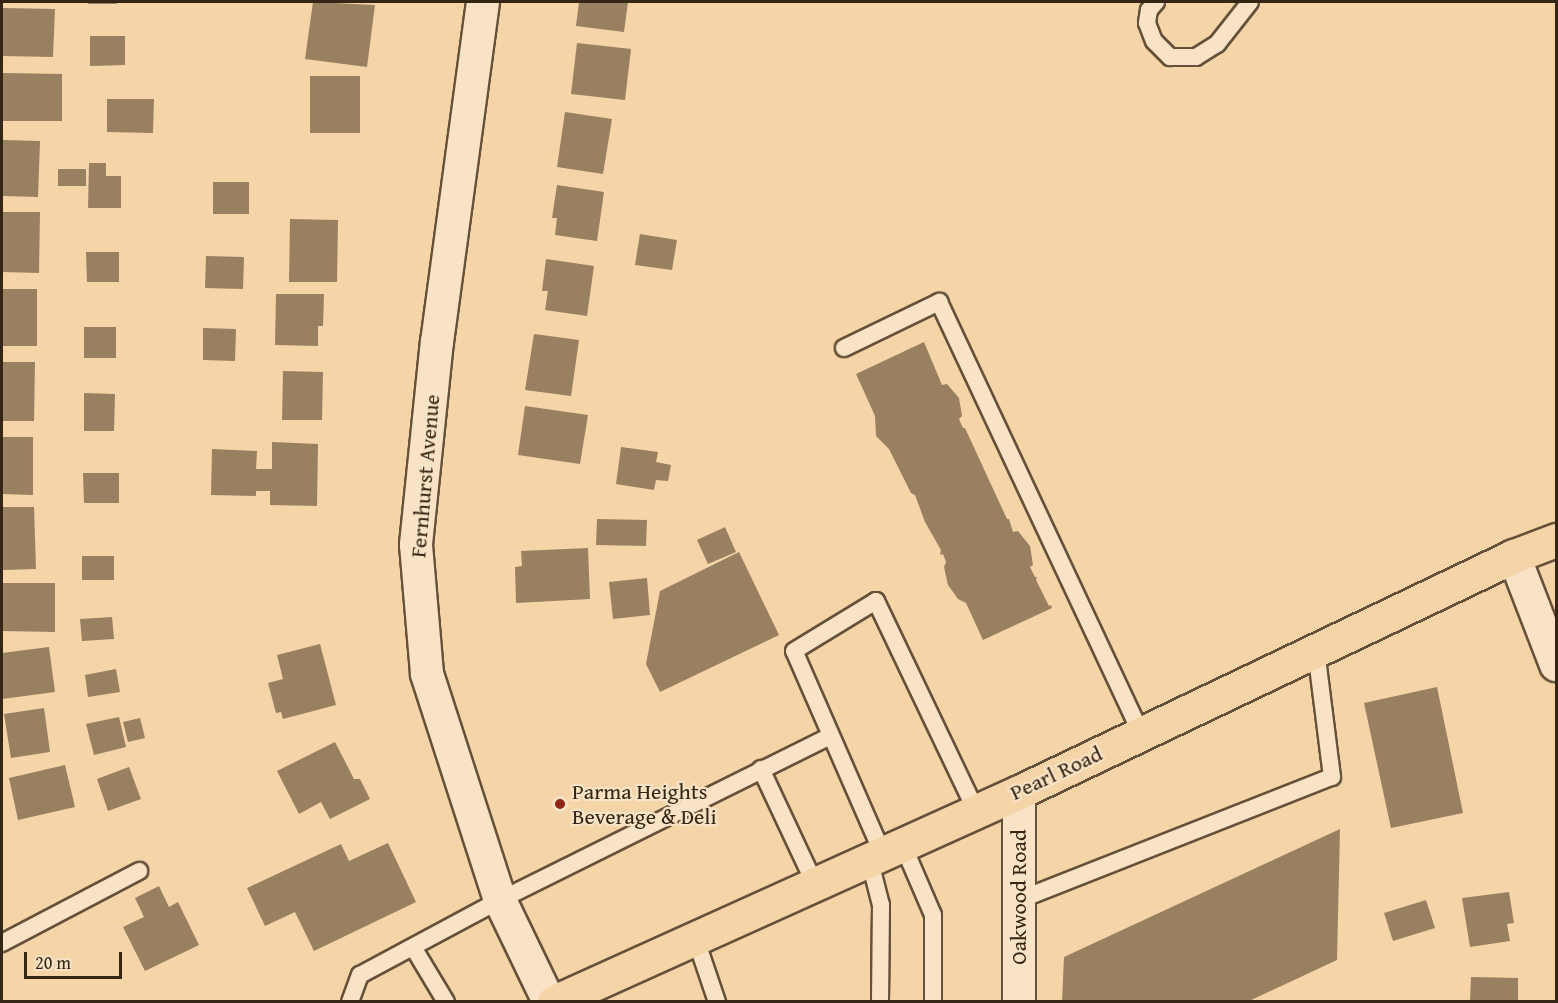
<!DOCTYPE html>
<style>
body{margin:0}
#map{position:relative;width:1558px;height:1003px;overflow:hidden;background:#f5d4a7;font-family:"Gentium Book Plus",serif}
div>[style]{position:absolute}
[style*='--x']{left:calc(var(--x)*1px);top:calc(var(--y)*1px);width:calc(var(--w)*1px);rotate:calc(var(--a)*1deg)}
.building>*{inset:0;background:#988060}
.roads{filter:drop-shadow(2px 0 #645139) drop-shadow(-2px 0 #645139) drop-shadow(0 2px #645139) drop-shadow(0 -2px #645139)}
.service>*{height:16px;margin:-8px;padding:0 8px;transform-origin:8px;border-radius:8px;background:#f8e3c6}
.minor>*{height:32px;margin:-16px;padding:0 16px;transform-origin:16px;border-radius:16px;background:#f8e3c6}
.primary>*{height:33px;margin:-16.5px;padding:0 16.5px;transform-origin:16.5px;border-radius:16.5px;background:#f5d4a7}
.dots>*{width:16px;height:16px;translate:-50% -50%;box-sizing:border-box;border:3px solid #f8e3c6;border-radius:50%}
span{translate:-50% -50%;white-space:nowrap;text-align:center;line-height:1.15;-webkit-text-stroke:4.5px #f8e3c6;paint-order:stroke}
.street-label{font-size:22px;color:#342514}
.poi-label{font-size:22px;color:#342514}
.left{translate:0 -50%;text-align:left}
.frame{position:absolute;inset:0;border:3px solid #342514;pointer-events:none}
.scale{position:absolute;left:24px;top:952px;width:98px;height:27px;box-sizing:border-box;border:3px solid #342514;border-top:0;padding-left:8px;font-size:18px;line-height:21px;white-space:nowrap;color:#342514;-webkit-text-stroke:4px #f8e3c6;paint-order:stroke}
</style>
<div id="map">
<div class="building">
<i style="clip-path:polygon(88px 2px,117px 2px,117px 4px,88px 4px)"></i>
<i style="clip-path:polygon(313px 2px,375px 5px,367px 67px,305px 59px)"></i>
<i style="clip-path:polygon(579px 2px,628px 2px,624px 32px,576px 26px)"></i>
<i style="clip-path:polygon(2px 8px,55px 9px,53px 57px,2px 56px)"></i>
<i style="clip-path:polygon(90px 36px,125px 36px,125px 65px,90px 66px)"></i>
<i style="clip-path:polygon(577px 43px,631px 49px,625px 100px,571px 94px)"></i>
<i style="clip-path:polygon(2px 73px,62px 74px,62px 121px,2px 121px)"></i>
<i style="clip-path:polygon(310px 76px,360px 76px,360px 133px,310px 133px)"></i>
<i style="clip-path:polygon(107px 99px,154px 99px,153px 133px,107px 132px)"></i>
<i style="clip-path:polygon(565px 112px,612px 119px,603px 174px,557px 167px)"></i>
<i style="clip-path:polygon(2px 140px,40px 141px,38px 197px,2px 196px)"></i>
<i style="clip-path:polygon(89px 163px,106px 163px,106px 176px,121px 176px,121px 208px,88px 208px)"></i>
<i style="clip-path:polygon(58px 169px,86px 169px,86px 186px,58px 186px)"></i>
<i style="clip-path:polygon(213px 182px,249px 182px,249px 214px,213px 214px)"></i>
<i style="clip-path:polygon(557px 185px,604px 192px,597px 241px,555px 235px,557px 218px,552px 218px)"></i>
<i style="clip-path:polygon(2px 212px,40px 212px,39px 273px,2px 272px)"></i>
<i style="clip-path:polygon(290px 219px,338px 220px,337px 282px,289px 282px)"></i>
<i style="clip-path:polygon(640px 234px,677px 240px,672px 270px,635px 265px)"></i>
<i style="clip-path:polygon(86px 252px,119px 252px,119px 282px,87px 282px)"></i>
<i style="clip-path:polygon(206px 256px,244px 257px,243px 289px,205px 288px)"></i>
<i style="clip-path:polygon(546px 259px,594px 266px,587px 316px,545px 310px,548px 291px,542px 291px)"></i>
<i style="clip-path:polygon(2px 289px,37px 289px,37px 346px,2px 346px)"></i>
<i style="clip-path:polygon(276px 294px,324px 294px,323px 326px,318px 326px,318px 346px,275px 345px)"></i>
<i style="clip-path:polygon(84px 327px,116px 327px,116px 358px,84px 358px)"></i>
<i style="clip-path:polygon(203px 328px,236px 329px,235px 361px,203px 360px)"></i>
<i style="clip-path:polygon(534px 334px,579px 340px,571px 396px,525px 390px)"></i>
<i style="clip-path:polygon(924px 342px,942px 385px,947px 384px,959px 398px,962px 416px,959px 419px,963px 428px,965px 428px,1007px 519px,1009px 519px,1013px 532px,1018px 531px,1030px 546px,1033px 565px,1030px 567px,1035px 577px,1037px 577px,1036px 580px,1049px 606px,1051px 605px,1052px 608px,983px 640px,966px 603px,958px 599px,948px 585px,944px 567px,946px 562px,943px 554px,940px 555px,941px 550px,925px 522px,915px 495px,911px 493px,889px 449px,876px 436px,875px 416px,856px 374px)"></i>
<i style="clip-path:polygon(2px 362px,35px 362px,34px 421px,2px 421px)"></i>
<i style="clip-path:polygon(283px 371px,323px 372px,322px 420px,282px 420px)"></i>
<i style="clip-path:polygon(84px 393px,115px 394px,114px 431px,84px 431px)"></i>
<i style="clip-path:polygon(525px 406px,588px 415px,580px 464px,518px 455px)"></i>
<i style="clip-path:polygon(2px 437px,33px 437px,33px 495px,2px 494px)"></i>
<i style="clip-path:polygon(272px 442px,318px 444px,317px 506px,270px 505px,270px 491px,256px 491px,256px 496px,211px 495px,212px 449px,257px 451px,256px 469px,272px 469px)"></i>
<i style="clip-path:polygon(621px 447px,658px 452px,656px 462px,671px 465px,668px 481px,656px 480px,654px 490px,616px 484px)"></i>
<i style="clip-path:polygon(83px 473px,119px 473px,119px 503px,84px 503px)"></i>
<i style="clip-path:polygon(2px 507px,34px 507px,36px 569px,2px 570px)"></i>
<i style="clip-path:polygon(597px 519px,647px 520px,646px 546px,596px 545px)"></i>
<i style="clip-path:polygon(725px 527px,736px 552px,708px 564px,697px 540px)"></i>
<i style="clip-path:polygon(588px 548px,590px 599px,516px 603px,515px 567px,522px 566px,521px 551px)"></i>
<i style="clip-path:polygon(739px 552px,779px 635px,660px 692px,646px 664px,660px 591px)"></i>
<i style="clip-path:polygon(82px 556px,114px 556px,114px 580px,82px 580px)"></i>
<i style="clip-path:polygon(647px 578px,650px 615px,613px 619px,609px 582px)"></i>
<i style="clip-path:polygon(2px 583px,55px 583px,55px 632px,2px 631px)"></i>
<i style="clip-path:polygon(112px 617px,114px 639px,82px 641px,80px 619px)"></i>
<i style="clip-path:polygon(320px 644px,336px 705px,283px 719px,281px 712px,276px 713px,268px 683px,283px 679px,277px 655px)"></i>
<i style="clip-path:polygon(49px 647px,55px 692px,2px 699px,2px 653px)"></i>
<i style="clip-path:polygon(116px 669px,120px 692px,88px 697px,85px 675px)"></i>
<i style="clip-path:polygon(1437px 687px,1463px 813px,1391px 828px,1364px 703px)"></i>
<i style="clip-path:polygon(44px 708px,50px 752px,11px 758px,4px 714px)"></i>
<i style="clip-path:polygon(119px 717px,126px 747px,94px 755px,86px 724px)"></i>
<i style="clip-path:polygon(140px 718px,145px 738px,128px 742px,123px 722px)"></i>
<i style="clip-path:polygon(335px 742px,354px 779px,360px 779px,370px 799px,330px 819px,321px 802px,299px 814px,277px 771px)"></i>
<i style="clip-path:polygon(65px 765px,75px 807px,18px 820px,9px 778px)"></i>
<i style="clip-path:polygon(129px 767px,141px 799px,108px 811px,97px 779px)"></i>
<i style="clip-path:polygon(1340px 829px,1337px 960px,1247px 1002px,1062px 1002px,1064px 957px)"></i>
<i style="clip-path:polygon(388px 843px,416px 902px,314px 951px,295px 912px,265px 926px,247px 888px,341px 844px,349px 861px)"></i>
<i style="clip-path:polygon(159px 886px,169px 907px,178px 902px,199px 945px,145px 971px,123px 927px,144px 917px,135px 898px)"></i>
<i style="clip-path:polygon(1509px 892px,1514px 923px,1507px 924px,1510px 941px,1470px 947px,1462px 898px)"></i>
<i style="clip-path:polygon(1426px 900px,1435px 928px,1393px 941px,1384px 913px)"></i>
<i style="clip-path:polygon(1471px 977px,1518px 978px,1518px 1002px,1470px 1002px)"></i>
</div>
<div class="roads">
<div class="service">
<i style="--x:1156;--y:2;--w:11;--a:131"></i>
<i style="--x:1149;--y:10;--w:13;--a:99"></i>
<i style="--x:1147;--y:23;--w:19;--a:69"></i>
<i style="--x:1154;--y:41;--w:23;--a:45"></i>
<i style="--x:1170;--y:57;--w:26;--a:0"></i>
<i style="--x:1196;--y:57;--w:25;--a:-32"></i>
<i style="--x:1217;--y:44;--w:53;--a:-51.8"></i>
<i style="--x:844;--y:348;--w:106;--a:-25.8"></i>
<i style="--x:939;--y:302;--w:477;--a:64.9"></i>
<i style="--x:761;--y:769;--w:125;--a:64.9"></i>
<i style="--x:902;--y:843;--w:78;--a:66.7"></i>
<i style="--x:933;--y:915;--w:87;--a:90"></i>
<i style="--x:882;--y:852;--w:219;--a:-113.6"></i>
<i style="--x:794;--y:651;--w:96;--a:-31.4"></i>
<i style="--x:876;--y:601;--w:233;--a:64.5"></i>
<i style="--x:869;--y:858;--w:49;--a:75.7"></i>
<i style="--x:881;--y:905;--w:97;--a:90.6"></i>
<i style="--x:1019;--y:900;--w:336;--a:-21.5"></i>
<i style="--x:1332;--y:777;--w:128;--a:-97.2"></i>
<i style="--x:695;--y:937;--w:69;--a:71.3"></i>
<i style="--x:2;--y:943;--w:155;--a:-27.7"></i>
<i style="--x:413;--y:947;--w:64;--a:59"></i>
<i style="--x:350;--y:1002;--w:29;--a:-70"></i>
<i style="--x:360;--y:975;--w:159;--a:-28.2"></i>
<i style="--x:500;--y:900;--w:369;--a:-26.4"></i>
</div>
<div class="minor">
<i style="--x:483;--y:2;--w:342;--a:97.7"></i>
<i style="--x:437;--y:341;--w:205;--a:95.9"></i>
<i style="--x:416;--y:545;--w:129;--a:85.1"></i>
<i style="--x:427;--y:674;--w:237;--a:72.1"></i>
<i style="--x:500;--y:900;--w:113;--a:64.3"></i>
<i style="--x:1514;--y:556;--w:117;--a:68.9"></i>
<i style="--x:1019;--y:792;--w:210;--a:90"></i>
</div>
<div class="primary">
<i style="--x:554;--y:1002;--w:510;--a:-24.3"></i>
<i style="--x:1019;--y:792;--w:548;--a:-25.49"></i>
<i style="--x:1514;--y:556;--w:45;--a:-20.9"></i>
</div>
</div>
<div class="dots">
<i style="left:560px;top:804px;background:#8f2418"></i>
</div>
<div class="street-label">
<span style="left:425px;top:476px;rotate:-85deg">Fernhurst Avenue</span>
<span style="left:1056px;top:773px;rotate:-25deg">Pearl Road</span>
<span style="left:1019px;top:897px;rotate:-90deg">Oakwood Road</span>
</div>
<div class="poi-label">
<span class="left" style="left:572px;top:804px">Parma Heights<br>Beverage &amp; Deli</span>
</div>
<div class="frame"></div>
<div class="scale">20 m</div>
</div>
